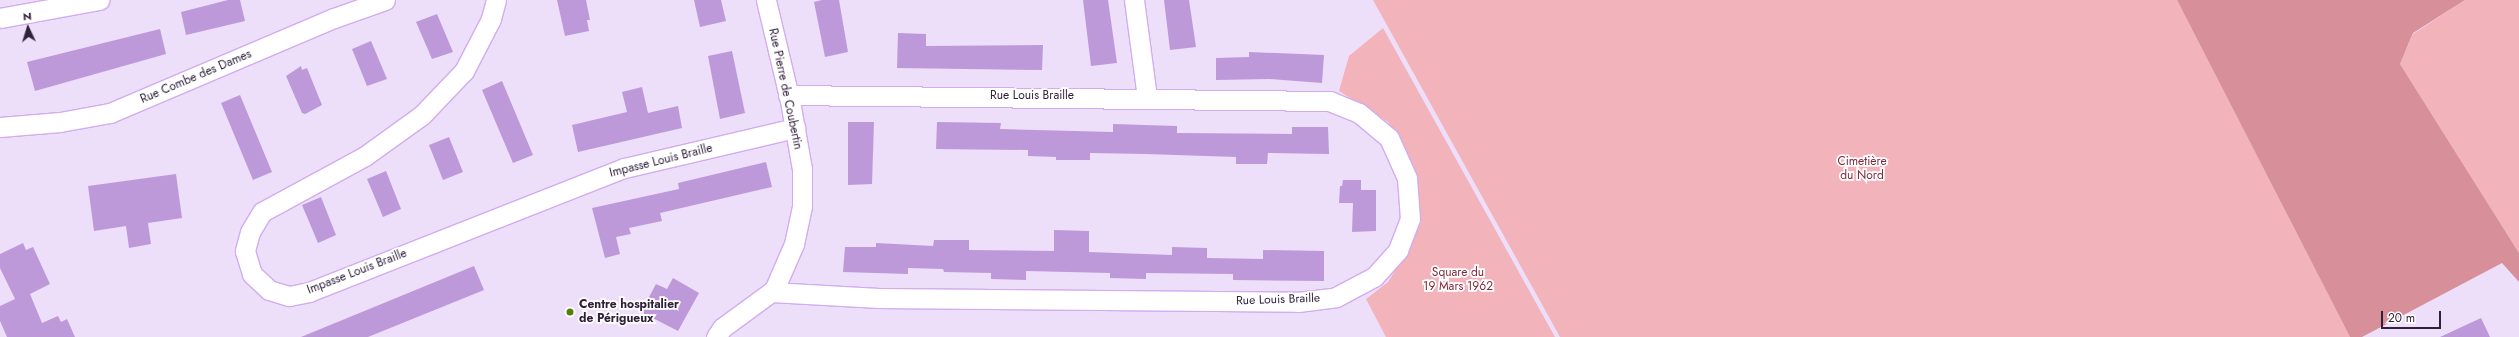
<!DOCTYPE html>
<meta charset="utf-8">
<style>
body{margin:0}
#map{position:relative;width:2519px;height:337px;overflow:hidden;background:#eddefa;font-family:Jost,sans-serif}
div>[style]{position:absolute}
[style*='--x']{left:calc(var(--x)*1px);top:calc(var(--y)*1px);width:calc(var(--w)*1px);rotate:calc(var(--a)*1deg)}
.green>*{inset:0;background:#f3b3bb}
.forest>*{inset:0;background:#d7909a}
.building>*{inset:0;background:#be99da}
.roads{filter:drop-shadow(1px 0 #d2acee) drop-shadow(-1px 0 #d2acee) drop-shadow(0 1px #d2acee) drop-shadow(0 -1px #d2acee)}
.minor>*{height:19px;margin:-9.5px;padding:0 9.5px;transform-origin:9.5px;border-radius:9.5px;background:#fff}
.dots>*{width:11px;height:11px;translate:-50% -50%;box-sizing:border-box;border:2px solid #fff;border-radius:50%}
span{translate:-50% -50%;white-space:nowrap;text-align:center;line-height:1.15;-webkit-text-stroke:3.5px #fff;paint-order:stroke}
.street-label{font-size:12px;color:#30213b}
.park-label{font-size:12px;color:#7d293c}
.poi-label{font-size:12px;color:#30213b;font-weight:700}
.left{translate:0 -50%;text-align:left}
.north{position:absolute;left:8px;top:8px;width:40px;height:40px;-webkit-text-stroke:3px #fff;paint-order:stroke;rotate:356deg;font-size:11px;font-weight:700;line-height:16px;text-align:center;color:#30213b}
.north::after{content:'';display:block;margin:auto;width:14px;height:18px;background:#30213b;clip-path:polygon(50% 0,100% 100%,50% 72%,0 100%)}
.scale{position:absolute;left:2381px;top:311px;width:60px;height:18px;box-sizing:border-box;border:2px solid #30213b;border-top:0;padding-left:5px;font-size:12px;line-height:14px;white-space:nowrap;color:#30213b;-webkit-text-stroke:3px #fff;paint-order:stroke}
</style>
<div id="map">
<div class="green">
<i style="clip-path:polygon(1373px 0,2177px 0,2350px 337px,1560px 337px)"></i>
<i style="clip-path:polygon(2465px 0,2519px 0,2519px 253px,2400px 64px,2413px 34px)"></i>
<i style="clip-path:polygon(1383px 28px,1555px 337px,1386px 337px,1366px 299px,1388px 282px,1407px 251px,1408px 157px,1388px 122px,1339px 91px,1349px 56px)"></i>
</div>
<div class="forest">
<i style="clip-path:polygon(2177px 0,2465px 0,2413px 33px,2400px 64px,2519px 253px,2519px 282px,2502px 263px,2362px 337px,2350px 337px)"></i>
</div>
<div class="building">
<i style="clip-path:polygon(228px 0,240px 0,245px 21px,186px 35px,181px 12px)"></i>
<i style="clip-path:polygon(557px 0,586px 0,590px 20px,587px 20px,589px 31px,565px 36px)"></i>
<i style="clip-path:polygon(694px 0,721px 0,726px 21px,700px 27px)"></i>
<i style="clip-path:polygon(822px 0,839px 0,848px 52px,825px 57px,814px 2px)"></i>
<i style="clip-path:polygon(1083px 0,1108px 0,1117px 63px,1091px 66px)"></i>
<i style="clip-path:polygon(1164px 0,1189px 0,1196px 47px,1170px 50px)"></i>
<i style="clip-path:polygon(437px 14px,453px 52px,432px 59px,416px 22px)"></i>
<i style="clip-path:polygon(160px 29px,166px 54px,35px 91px,27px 62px)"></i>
<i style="clip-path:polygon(898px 33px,926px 34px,926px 46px,1043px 45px,1042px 70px,897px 68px)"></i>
<i style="clip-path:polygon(371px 41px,387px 79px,367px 86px,352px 49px)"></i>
<i style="clip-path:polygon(732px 51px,745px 113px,720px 119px,708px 56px)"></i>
<i style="clip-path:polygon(1249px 52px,1324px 55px,1322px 83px,1269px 79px,1216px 80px,1216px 58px,1249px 57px)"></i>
<i style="clip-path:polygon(301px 66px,302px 70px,307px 68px,322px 105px,305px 114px,302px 113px,286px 76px)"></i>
<i style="clip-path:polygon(502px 81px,533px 155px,513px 163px,482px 90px)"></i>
<i style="clip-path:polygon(642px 87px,648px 113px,678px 106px,682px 128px,578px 152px,572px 125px,627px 112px,622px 92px)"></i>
<i style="clip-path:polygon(240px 95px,272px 172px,253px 180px,221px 103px)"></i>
<i style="clip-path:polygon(848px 122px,874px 122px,872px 184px,848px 185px)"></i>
<i style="clip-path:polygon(937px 122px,1001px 123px,1000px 129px,1113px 132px,1113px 124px,1177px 126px,1177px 133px,1292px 134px,1292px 127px,1328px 127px,1329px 154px,1268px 153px,1267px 164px,1236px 164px,1236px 157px,1146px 154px,1090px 153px,1090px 160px,1056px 160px,1056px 157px,1028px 156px,1028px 150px,936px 149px)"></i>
<i style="clip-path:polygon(449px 137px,463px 172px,443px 180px,429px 145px)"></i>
<i style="clip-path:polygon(766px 162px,772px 187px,660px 213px,662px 221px,629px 228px,631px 234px,616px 237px,620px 254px,605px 258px,592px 208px,679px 189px,678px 183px)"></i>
<i style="clip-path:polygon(386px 171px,401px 209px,383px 217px,367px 179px)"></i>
<i style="clip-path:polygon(176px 174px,182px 218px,148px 223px,151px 244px,129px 248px,126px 226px,94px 231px,88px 186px)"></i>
<i style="clip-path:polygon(1343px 180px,1361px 180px,1361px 190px,1376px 190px,1376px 231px,1352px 232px,1353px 203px,1339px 203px,1340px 186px,1342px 186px)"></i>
<i style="clip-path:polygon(321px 197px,336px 235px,318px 243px,302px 205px)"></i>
<i style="clip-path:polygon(1054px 230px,1089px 231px,1089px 252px,1172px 255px,1172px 247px,1207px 248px,1207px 258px,1263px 259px,1263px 250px,1324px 251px,1324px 281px,1233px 280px,1233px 274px,1146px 273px,1146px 279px,1110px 278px,1110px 273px,1026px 271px,1026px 280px,991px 279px,991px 273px,944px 272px,943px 269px,908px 268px,908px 274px,843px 272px,845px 247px,876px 247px,876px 243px,933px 246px,934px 240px,969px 240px,969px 250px,1054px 251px)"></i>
<i style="clip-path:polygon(23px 243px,26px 250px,33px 247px,50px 284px,30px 294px,42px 323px,58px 316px,61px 322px,67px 319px,75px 337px,7px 337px,0 321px,0 306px,15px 299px,0 268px,0 254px)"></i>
<i style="clip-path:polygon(474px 266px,484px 290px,368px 337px,301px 337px)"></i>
<i style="clip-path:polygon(673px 278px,699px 293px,678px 331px,641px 312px,656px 284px,667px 289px)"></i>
<i style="clip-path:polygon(2481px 318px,2490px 337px,2440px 337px)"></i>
</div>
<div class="roads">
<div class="minor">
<i style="--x:496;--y:0;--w:20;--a:105"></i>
<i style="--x:491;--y:19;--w:59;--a:117.4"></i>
<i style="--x:464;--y:71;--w:61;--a:133.7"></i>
<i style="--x:422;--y:115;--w:70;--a:144.3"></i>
<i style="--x:365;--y:156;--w:117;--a:151.5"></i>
<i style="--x:262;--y:212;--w:23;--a:121"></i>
<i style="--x:250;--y:232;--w:20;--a:105"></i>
<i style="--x:245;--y:251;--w:24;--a:73"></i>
<i style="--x:252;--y:274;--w:23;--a:43"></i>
<i style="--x:269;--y:290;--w:21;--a:17"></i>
<i style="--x:289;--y:296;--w:20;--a:-11"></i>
<i style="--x:309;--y:292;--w:339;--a:-21.5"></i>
<i style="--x:624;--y:168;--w:176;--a:-13.2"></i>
<i style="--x:1134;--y:0;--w:99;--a:82.4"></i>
<i style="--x:0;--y:18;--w:101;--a:-10.3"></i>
<i style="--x:0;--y:127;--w:60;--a:-4.8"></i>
<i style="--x:60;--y:122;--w:51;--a:-10.2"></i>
<i style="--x:110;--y:113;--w:243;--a:-23"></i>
<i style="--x:334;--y:18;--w:54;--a:-19.4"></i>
<i style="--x:771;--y:292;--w:108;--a:3.2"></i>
<i style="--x:879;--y:298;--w:419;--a:0.5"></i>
<i style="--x:1298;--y:302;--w:38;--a:-7"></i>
<i style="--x:1336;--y:297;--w:43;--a:-27.8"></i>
<i style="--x:1374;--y:277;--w:36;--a:-48"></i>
<i style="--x:1398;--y:250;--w:33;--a:-69"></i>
<i style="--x:1410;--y:219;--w:41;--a:-94.2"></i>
<i style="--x:1407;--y:178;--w:44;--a:-114.2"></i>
<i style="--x:1389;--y:138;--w:39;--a:-140"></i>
<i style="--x:1359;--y:113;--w:31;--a:-158"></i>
<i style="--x:1330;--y:101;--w:542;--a:-179.37"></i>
<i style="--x:716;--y:337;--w:11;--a:-56"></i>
<i style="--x:722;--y:328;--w:64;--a:-36.2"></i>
<i style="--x:774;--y:290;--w:50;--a:-66.5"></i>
<i style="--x:794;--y:244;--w:39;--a:-78"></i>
<i style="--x:802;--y:206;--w:37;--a:-90"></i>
<i style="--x:802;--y:169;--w:69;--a:-100"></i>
<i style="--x:790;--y:101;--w:104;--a:-103.4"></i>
</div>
</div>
<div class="dots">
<i style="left:570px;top:312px;background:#548009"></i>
</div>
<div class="street-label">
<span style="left:196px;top:77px;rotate:-23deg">Rue Combe des Dames</span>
<span style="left:785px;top:89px;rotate:78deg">Rue Pierre de Coubertin</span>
<span style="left:1032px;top:96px">Rue Louis Braille</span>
<span style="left:661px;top:161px;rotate:-14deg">Impasse Louis Braille</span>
<span style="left:357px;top:272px;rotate:-21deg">Impasse Louis Braille</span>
<span style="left:1278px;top:300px;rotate:-2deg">Rue Louis Braille</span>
</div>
<div class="park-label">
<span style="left:1862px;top:169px">Cimetière<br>du Nord</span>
<span style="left:1458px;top:280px">Square du<br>19 Mars 1962</span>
</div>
<div class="poi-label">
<span class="left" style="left:579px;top:312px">Centre hospitalier<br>de Périgueux</span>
</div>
<div class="north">N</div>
<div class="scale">20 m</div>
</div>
